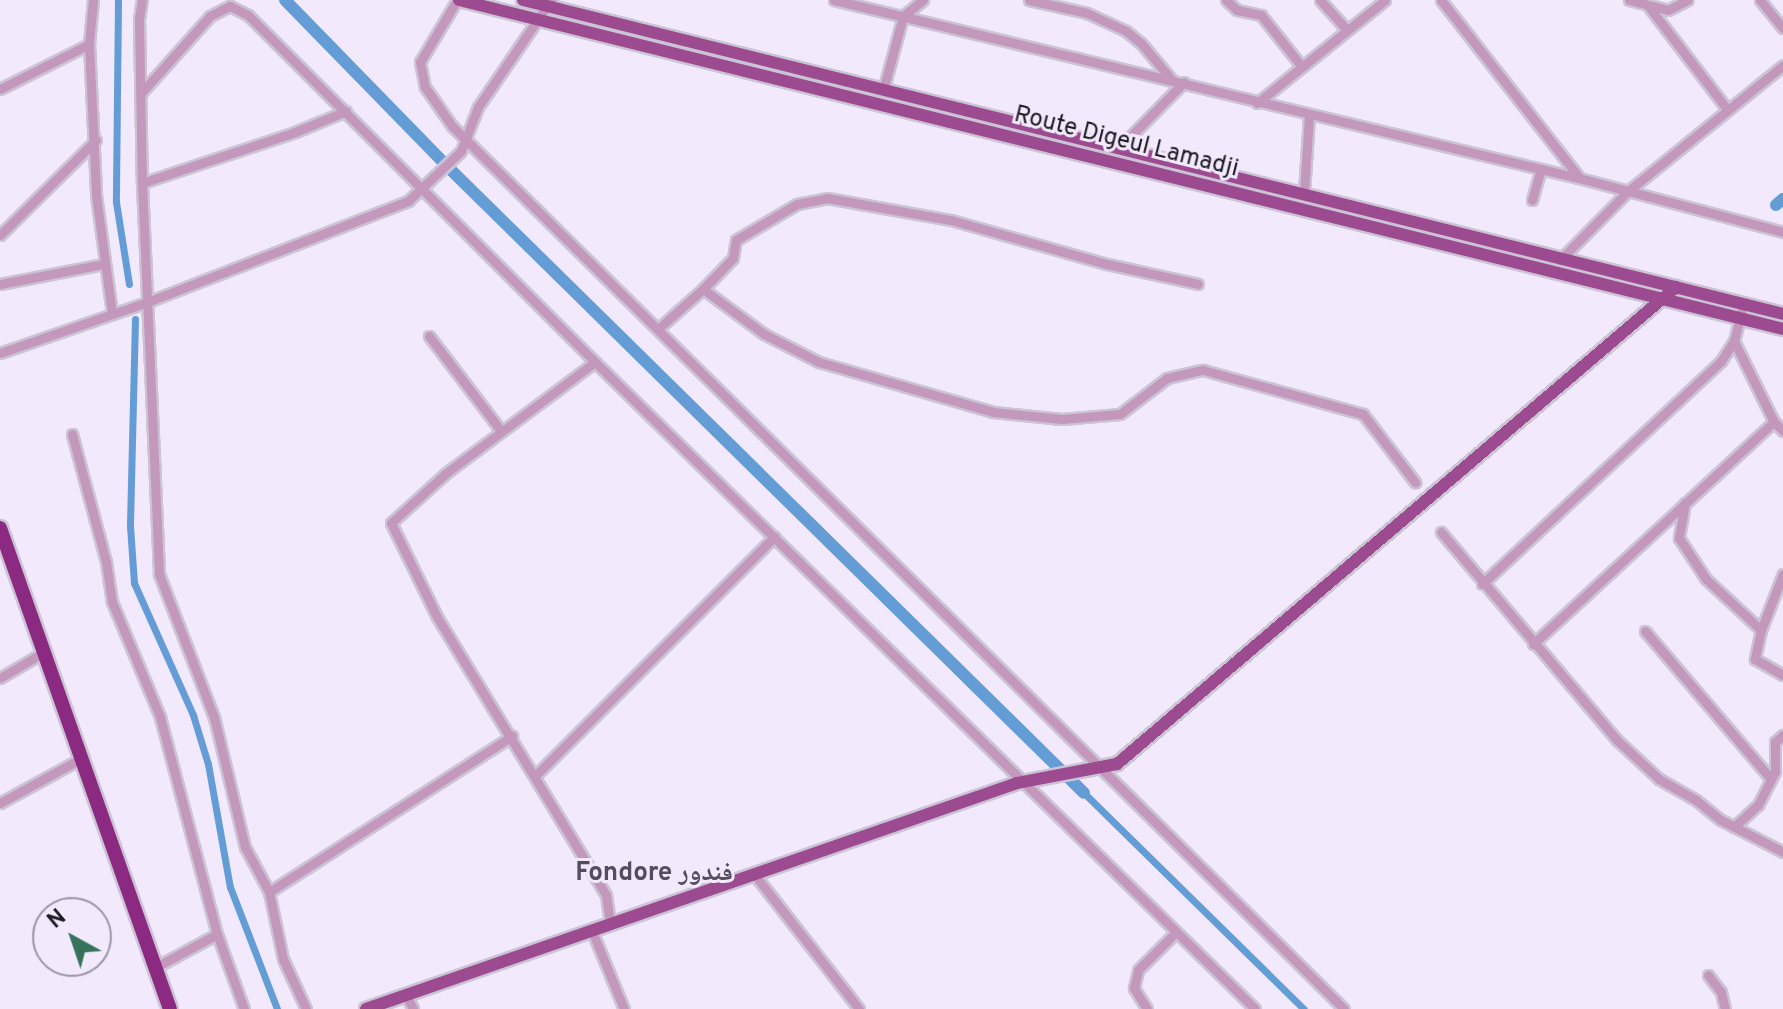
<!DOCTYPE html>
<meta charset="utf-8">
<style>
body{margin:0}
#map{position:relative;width:1783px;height:1009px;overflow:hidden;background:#f2e9fd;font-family:Overpass,"Noto Naskh Arabic",sans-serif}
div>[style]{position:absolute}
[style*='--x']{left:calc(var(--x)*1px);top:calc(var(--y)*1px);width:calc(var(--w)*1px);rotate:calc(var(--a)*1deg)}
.canal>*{height:7px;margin:-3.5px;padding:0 3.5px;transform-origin:3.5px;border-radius:3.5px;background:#649dd6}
.river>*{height:12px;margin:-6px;padding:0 6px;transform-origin:6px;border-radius:6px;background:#649dd6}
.roads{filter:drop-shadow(2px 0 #cbc4d5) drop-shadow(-2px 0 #cbc4d5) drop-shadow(0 2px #cbc4d5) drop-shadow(0 -2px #cbc4d5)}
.minor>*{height:9px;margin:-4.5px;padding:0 4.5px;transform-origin:4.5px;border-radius:4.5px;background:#c497bc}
.major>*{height:12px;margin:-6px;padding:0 6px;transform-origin:6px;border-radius:6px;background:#9c4b90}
.highway>*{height:14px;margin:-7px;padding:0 7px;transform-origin:7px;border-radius:7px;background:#8b2a80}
span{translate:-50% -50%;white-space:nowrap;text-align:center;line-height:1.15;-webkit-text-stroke:6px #f2e9fd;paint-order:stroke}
.street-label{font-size:24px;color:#1c1920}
.neighbourhood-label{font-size:26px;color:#544d5e;font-weight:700}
.north{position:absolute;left:32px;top:897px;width:80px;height:80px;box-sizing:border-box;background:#f2e9fd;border:2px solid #9c96a5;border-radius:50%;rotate:320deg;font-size:22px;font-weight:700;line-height:32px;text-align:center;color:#1c1920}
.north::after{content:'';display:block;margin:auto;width:28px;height:36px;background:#37725c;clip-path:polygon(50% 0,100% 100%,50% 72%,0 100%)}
</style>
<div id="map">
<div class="canal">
<i style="--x:118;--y:0;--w:202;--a:90.6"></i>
<i style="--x:116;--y:202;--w:83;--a:81"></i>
<i style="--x:135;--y:319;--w:207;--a:91.4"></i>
<i style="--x:130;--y:526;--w:57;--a:86"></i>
<i style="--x:134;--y:583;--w:145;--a:65.9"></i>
<i style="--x:193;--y:715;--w:51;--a:73"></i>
<i style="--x:208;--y:764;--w:125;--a:79.9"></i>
<i style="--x:230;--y:887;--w:131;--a:68.9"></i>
<i style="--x:1084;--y:793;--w:308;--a:44.5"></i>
</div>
<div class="river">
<i style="--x:285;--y:0;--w:238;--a:45.7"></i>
<i style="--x:451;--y:170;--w:888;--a:44.54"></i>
<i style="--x:1776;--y:205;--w:9;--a:-41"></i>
</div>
<div class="roads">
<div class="minor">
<i style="--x:93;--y:0;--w:44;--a:95.2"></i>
<i style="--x:89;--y:44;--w:151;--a:87.3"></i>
<i style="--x:96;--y:195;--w:120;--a:82.3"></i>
<i style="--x:142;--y:0;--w:19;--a:99"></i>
<i style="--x:139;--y:19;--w:164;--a:89"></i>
<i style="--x:142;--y:183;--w:391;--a:87.5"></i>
<i style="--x:159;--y:574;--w:153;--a:69"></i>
<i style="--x:214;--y:717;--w:134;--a:76.6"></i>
<i style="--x:245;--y:847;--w:51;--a:61.9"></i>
<i style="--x:269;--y:892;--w:68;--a:78.2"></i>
<i style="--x:283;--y:959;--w:55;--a:65.3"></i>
<i style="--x:457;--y:0;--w:72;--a:120.8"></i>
<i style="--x:420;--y:62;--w:25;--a:79"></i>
<i style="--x:425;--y:87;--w:47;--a:55.3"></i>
<i style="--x:452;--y:126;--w:1255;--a:44.71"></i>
<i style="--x:834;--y:0;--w:766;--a:13.44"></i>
<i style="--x:1579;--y:178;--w:211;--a:14.8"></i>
<i style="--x:1029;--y:0;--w:59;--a:12.6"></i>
<i style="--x:1087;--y:13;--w:43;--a:24.8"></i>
<i style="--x:1126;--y:31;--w:19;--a:39"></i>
<i style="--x:1141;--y:43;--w:47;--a:50.2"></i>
<i style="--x:1226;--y:0;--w:15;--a:42"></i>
<i style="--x:1237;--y:10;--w:25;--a:12"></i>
<i style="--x:1261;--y:15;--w:66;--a:51.7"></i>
<i style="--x:1320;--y:0;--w:40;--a:48"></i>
<i style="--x:1441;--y:0;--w:224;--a:52.1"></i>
<i style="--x:1629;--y:0;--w:40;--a:14.4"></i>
<i style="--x:1668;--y:10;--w:22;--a:-27"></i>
<i style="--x:1760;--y:0;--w:36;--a:51"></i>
<i style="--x:1649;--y:7;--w:128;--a:52.6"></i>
<i style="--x:884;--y:87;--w:73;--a:-75"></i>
<i style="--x:903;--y:16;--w:26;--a:-39"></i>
<i style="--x:0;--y:89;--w:100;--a:-26.8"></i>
<i style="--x:142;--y:92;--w:102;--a:-48.2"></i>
<i style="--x:210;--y:16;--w:22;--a:-27"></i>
<i style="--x:230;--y:6;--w:20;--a:27"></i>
<i style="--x:248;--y:15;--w:491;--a:45"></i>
<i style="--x:595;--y:362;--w:924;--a:44.43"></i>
<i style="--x:1257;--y:103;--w:164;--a:-38.8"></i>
<i style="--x:1120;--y:147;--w:91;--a:-45.4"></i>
<i style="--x:142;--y:183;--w:161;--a:-18.4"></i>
<i style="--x:295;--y:132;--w:55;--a:-22.4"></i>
<i style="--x:1304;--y:193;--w:77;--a:-86.3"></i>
<i style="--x:1532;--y:200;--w:32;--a:-74"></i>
<i style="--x:0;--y:235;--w:135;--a:-44.7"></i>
<i style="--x:1560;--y:260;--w:95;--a:-45.4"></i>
<i style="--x:1627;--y:192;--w:201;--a:-39.1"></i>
<i style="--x:0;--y:284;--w:106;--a:-10.9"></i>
<i style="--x:703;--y:289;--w:43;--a:-45.9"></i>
<i style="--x:733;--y:258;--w:18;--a:-81"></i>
<i style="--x:736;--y:240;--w:71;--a:-30.5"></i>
<i style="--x:797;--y:204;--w:31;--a:-11"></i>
<i style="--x:827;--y:198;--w:126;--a:10.1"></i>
<i style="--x:951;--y:220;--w:162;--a:15.8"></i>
<i style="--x:1107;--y:264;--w:93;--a:12.4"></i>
<i style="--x:659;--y:328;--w:59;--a:-41.6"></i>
<i style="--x:703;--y:289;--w:76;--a:36.4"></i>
<i style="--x:764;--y:334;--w:62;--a:27"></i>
<i style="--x:819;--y:362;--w:181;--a:16"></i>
<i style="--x:993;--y:412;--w:69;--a:5.8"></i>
<i style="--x:1062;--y:419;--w:58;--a:-4.9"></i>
<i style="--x:1120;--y:414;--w:59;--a:-37.5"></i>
<i style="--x:1167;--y:378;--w:37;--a:-13"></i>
<i style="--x:1203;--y:370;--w:166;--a:15.4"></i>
<i style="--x:1363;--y:414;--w:86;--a:52.6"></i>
<i style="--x:429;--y:336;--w:119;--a:52.8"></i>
<i style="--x:1734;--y:341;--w:90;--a:63.7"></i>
<i style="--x:1774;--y:422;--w:13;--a:45"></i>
<i style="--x:0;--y:353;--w:159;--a:-19.1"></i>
<i style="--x:150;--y:301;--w:277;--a:-21.2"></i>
<i style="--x:408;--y:201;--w:73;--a:-43.3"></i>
<i style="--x:461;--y:151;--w:47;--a:-68.9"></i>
<i style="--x:478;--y:107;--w:130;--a:-55.7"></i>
<i style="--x:595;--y:362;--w:187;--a:143.3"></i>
<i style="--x:445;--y:474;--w:73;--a:137.8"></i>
<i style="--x:391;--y:523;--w:105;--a:63.9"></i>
<i style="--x:437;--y:617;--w:325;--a:58.7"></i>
<i style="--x:606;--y:895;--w:29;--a:82"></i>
<i style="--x:72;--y:434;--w:132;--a:75.1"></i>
<i style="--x:106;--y:562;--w:40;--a:81.5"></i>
<i style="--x:112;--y:602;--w:125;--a:67.3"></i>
<i style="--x:160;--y:717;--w:224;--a:75.3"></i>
<i style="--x:217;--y:934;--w:80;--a:70.2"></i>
<i style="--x:1685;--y:503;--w:36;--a:100"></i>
<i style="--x:1679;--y:538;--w:49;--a:56.6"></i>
<i style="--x:1706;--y:579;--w:75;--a:42.8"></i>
<i style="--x:1761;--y:630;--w:30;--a:102"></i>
<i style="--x:1755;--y:659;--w:32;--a:30"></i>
<i style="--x:1441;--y:532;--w:272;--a:49.8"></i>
<i style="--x:1617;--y:740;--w:57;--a:42.9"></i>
<i style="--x:1659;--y:779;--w:43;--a:29.6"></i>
<i style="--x:1696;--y:800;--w:32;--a:39"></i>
<i style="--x:1721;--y:820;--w:70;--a:27.3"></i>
<i style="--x:1482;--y:584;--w:327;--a:-43"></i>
<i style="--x:1721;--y:361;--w:24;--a:-57"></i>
<i style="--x:1734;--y:341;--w:38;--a:-76"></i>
<i style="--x:1761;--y:630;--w:60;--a:-68.6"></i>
<i style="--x:1645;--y:631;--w:194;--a:49.6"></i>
<i style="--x:1533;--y:644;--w:328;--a:-42.7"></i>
<i style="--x:0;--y:678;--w:51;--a:-30.6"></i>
<i style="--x:536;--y:775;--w:337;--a:-45"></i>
<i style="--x:0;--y:803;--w:94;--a:-28.8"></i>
<i style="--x:1734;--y:827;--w:33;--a:-43"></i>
<i style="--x:1758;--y:805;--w:38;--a:-63"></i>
<i style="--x:1775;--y:771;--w:29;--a:-90"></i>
<i style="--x:1775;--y:742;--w:11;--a:-41"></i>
<i style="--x:754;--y:874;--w:171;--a:52.1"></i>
<i style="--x:269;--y:892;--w:289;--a:-32.7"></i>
<i style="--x:592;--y:931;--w:84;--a:67.7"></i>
<i style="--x:156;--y:967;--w:69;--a:-28.4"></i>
<i style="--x:1708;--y:975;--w:21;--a:53"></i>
<i style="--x:1721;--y:992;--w:17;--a:77"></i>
<i style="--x:406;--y:995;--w:16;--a:63"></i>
<i style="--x:1147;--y:1009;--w:25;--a:-122"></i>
<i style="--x:1134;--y:988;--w:18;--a:-77"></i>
<i style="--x:1138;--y:970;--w:54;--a:-45"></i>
</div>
<div class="major">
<i style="--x:459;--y:0;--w:1364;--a:13.95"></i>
<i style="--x:523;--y:0;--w:1299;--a:13.99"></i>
<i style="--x:366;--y:1009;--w:689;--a:-19.14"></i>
<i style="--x:1017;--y:783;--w:102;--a:-10.8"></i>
<i style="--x:1117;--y:764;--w:735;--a:-40.47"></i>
</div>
<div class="highway">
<i style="--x:0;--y:528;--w:510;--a:70.54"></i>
</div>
</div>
<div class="street-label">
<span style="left:1126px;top:143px;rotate:14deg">Route Digeul Lamadji</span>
</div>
<div class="neighbourhood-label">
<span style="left:654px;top:874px">Fondore فندور</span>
</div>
<div class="north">N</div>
</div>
